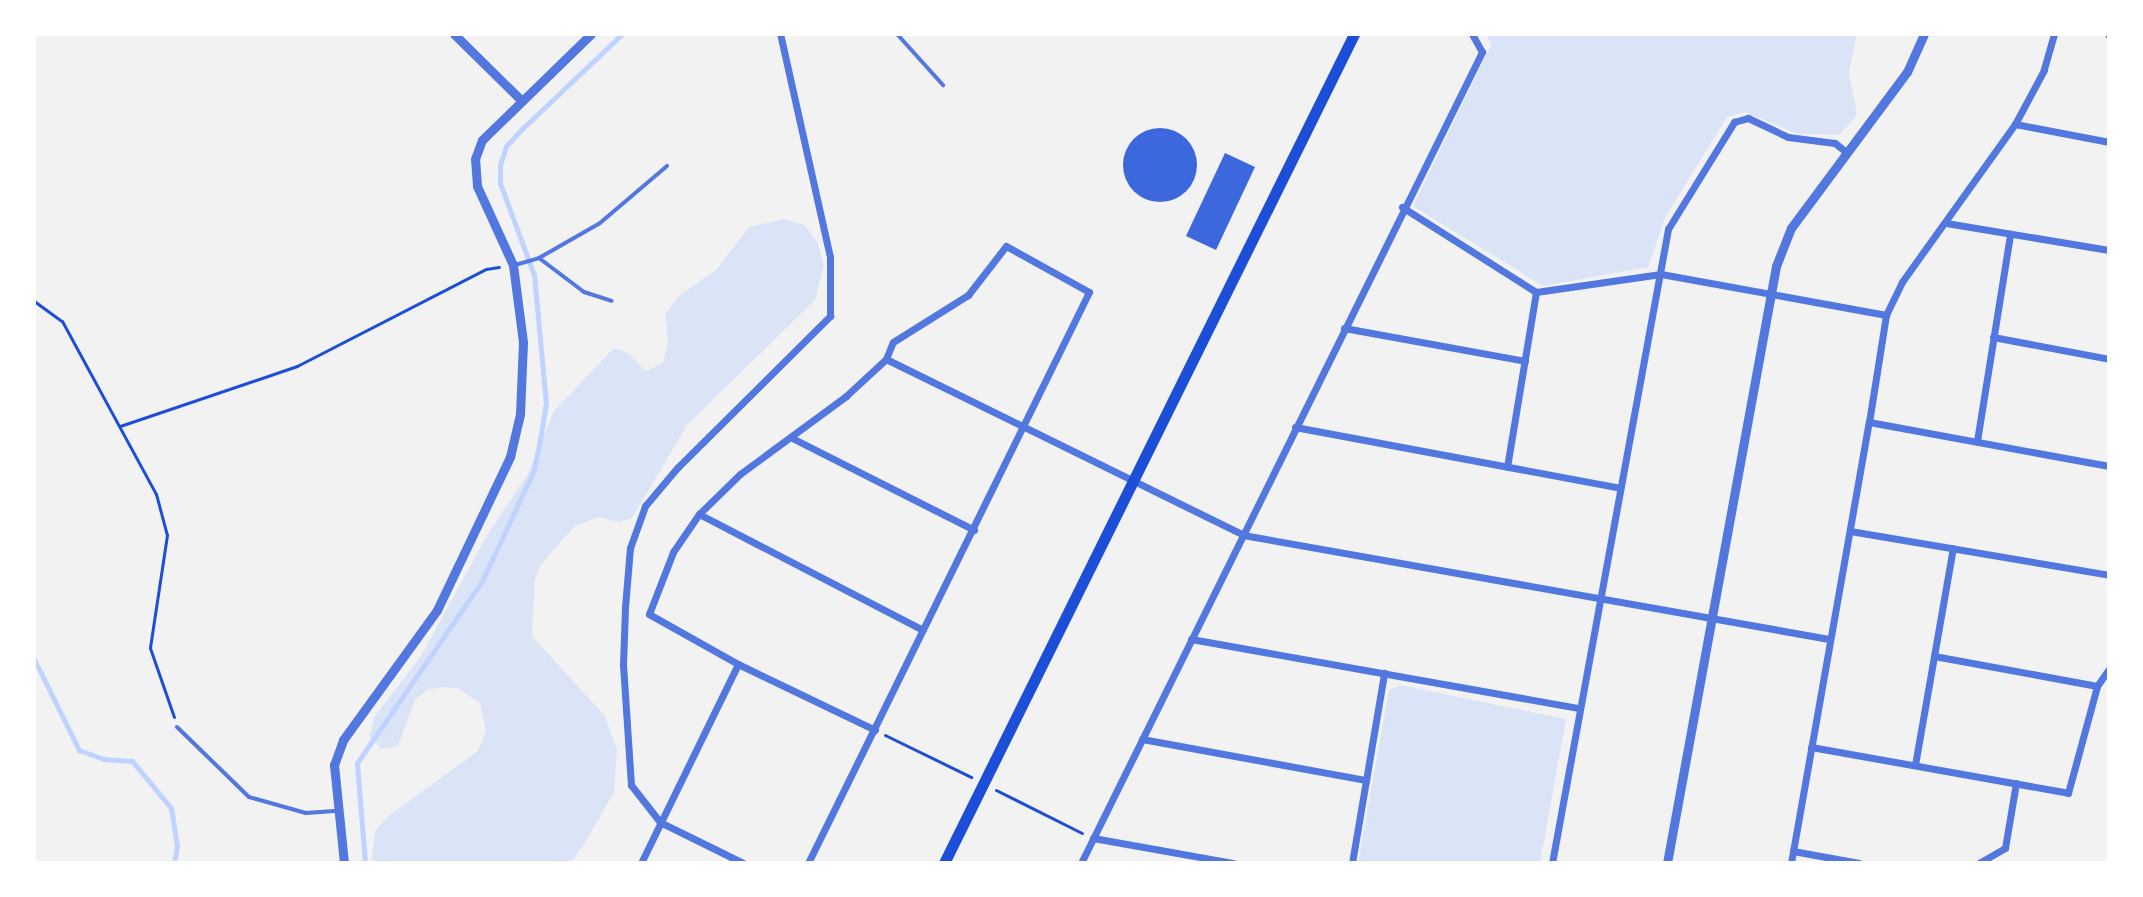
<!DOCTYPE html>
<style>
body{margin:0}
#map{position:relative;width:2143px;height:897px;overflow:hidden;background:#f2f2f2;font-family:"Sofia Sans Condensed",sans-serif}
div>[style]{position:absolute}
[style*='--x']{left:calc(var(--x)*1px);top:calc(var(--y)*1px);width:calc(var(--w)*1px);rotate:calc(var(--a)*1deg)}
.green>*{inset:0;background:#dbe4f7}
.stream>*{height:5px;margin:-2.5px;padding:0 2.5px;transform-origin:2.5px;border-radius:2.5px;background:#bfd3fe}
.building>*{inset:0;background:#3d67dc}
.round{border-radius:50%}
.path>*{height:3px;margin:-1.5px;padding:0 1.5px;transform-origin:1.5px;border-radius:1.5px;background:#1d4ed8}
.service>*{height:4px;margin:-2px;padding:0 2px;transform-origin:2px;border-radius:2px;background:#5277de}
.minor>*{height:7px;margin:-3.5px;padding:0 3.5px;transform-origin:3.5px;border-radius:3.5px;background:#5277de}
.tertiary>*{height:9px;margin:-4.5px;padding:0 4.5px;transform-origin:4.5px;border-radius:4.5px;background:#5277de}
.secondary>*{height:11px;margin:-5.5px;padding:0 5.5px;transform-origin:5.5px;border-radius:5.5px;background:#1d4ed8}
span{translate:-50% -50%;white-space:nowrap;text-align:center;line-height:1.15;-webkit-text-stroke:7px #fff;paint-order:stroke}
.frame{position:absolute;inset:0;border:36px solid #fff;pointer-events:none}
</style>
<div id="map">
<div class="green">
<i style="clip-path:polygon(1486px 34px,1857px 34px,1849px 72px,1857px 115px,1839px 135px,1798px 134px,1745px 112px,1727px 117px,1665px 218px,1648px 267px,1543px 286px,1413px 206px,1491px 45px)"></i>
<i style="clip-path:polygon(783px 219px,804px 225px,817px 241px,824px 265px,815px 300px,688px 424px,632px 518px,618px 522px,599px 517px,575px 526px,542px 563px,535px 579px,532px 636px,605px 716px,617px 750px,614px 792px,586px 841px,571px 863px,371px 863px,375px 831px,387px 817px,478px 751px,486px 731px,480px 703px,457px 688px,443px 687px,427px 690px,415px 700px,398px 746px,382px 749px,369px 737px,375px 716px,421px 656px,486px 537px,528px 474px,554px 411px,614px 348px,628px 353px,646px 371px,663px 363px,668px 342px,665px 314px,680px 295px,716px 270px,749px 227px)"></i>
<i style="clip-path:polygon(1400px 685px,1566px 719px,1540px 863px,1358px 863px,1389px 690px)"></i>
</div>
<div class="stream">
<i style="--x:34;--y:659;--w:102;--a:63.7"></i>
<i style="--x:79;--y:750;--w:27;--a:20"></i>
<i style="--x:104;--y:759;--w:28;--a:4"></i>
<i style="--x:132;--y:761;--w:61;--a:50.3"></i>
<i style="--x:171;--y:808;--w:38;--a:81"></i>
<i style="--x:177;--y:846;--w:17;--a:100"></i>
<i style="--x:365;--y:863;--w:100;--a:-94.6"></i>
<i style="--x:357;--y:763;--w:221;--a:-55.5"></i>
<i style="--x:482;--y:581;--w:123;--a:-64.9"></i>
<i style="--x:534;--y:470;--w:37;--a:-79"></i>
<i style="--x:541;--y:434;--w:30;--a:-81"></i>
<i style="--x:546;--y:404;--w:130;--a:-95.3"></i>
<i style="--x:534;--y:275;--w:98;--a:-110.3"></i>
<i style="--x:500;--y:183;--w:18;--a:-90"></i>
<i style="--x:500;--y:165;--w:20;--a:-72"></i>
<i style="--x:506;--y:146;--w:26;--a:-47"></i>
<i style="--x:524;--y:127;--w:135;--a:-43.5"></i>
</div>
<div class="building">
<i class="round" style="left:1123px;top:128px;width:74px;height:74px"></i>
<i style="clip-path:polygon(1225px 153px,1255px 167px,1216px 250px,1186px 236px)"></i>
</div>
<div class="path">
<i style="--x:34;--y:301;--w:34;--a:36"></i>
<i style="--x:62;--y:321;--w:197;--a:61.5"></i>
<i style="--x:156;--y:494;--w:42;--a:75"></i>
<i style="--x:167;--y:535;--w:114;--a:98.6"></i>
<i style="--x:150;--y:648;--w:73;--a:70.8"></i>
<i style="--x:120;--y:426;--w:187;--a:-18.7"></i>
<i style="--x:297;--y:366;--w:212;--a:-27.2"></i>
<i style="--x:486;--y:269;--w:13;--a:-9"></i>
<i style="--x:885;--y:735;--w:96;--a:26"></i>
<i style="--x:996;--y:790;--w:96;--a:26.6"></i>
</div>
<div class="service">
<i style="--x:897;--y:34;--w:69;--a:48"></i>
<i style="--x:539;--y:258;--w:56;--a:37.1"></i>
<i style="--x:584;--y:292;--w:29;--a:18"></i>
<i style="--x:515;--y:265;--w:25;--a:-16"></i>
<i style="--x:539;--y:258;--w:70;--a:-29.8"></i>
<i style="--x:600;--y:223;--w:88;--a:-40.4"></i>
<i style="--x:177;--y:727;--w:100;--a:44.2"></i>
<i style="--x:249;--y:797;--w:59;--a:15.7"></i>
<i style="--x:306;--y:813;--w:32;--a:-4"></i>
</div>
<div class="minor">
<i style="--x:2054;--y:34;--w:37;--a:106"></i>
<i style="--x:2044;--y:70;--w:61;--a:118.2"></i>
<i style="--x:2015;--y:124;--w:194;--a:125.6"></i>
<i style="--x:1902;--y:282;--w:37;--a:116"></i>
<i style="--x:1886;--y:315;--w:108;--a:99"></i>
<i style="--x:1869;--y:422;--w:244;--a:10.4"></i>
<i style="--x:2108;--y:34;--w:2;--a:63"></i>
<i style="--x:2015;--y:124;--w:96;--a:10.8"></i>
<i style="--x:1402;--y:207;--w:159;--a:32.4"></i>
<i style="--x:1536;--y:292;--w:177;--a:99.4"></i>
<i style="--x:1946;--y:223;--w:165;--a:9.4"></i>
<i style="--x:1536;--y:292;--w:126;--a:-8.2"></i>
<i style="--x:1661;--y:274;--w:229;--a:10.3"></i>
<i style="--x:1344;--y:328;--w:184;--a:10.3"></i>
<i style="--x:1993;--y:337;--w:118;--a:10.7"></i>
<i style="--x:886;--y:359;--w:398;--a:26.2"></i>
<i style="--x:1243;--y:535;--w:595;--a:10.06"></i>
<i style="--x:1295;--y:427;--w:331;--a:10.6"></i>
<i style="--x:792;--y:438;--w:204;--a:26.8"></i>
<i style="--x:1977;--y:441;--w:210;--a:-80.9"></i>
<i style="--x:699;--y:514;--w:252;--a:27.4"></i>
<i style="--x:1850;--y:531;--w:263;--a:9.6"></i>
<i style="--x:1191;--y:639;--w:394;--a:10.1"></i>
<i style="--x:1934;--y:656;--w:166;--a:10.4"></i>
<i style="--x:738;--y:664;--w:102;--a:-150.7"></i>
<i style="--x:649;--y:614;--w:66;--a:-68.8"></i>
<i style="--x:673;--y:552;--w:46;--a:-55.6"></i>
<i style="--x:699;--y:514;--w:57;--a:-44.3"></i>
<i style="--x:740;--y:474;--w:132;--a:-36.3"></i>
<i style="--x:846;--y:396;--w:54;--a:-42.8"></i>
<i style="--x:886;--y:359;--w:18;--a:-68"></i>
<i style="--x:893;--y:342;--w:89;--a:-32.1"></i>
<i style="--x:968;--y:295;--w:62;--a:-52.2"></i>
<i style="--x:1006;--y:246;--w:95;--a:29"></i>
<i style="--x:1089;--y:292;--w:636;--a:116.2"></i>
<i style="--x:1142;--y:739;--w:228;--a:10.4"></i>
<i style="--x:1811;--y:747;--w:261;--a:10.1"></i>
<i style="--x:2068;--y:793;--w:111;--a:-74.8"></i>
<i style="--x:2097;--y:686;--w:21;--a:-55"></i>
<i style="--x:1915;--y:765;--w:220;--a:-80.1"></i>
<i style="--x:1093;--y:838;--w:143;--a:10.1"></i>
<i style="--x:1793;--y:851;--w:67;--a:10.3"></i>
<i style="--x:641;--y:863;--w:221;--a:-64"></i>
<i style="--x:738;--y:664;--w:152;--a:25.7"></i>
<i style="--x:743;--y:863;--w:93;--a:-153.7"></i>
<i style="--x:660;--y:822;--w:47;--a:-128.1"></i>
<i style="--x:631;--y:785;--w:120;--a:-93.8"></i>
<i style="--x:623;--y:665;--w:58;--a:-88"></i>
<i style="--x:625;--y:607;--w:59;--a:-85.2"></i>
<i style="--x:630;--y:548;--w:45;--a:-70.3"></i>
<i style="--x:645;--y:506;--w:50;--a:-49.9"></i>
<i style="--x:677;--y:468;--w:216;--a:-44.8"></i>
<i style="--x:830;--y:316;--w:59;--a:-90"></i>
<i style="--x:830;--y:257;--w:229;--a:-102.6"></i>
<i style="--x:1081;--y:863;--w:905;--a:-63.69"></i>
<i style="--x:1482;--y:52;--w:21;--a:-119"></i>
<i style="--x:1352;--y:863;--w:193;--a:-80.4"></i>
<i style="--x:1552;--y:863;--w:645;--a:-79.63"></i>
<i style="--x:1668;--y:229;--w:126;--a:-58.3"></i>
<i style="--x:1734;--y:122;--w:15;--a:-16"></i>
<i style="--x:1748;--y:118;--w:44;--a:25.4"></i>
<i style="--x:1788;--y:137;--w:47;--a:7.3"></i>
<i style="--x:1835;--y:143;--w:13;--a:39"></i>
<i style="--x:1791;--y:863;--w:448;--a:-80"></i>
<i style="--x:1979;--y:863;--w:30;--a:-30"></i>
<i style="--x:2005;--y:848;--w:66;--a:-80.4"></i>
</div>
<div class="tertiary">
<i style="--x:454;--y:34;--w:93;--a:44.6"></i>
<i style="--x:344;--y:863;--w:99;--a:-95.8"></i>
<i style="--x:334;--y:765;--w:27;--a:-70"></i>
<i style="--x:343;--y:740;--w:160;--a:-54.1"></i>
<i style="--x:437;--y:610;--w:170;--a:-64.5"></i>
<i style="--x:510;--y:457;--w:44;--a:-76.9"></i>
<i style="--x:520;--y:414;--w:72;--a:-87.6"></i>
<i style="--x:523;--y:342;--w:78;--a:-97.4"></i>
<i style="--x:513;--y:265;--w:87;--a:-114.5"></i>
<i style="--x:477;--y:186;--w:27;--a:-94"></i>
<i style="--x:475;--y:159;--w:20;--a:-70"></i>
<i style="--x:482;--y:140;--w:152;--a:-44.2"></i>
<i style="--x:1667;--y:863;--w:607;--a:-79.65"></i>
<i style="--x:1776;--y:266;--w:41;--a:-68.5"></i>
<i style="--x:1791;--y:228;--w:194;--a:-53.4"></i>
<i style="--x:1907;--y:72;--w:42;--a:-65.9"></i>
</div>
<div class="secondary">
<i style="--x:944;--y:863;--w:925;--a:-63.68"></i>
</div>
<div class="frame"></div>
</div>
